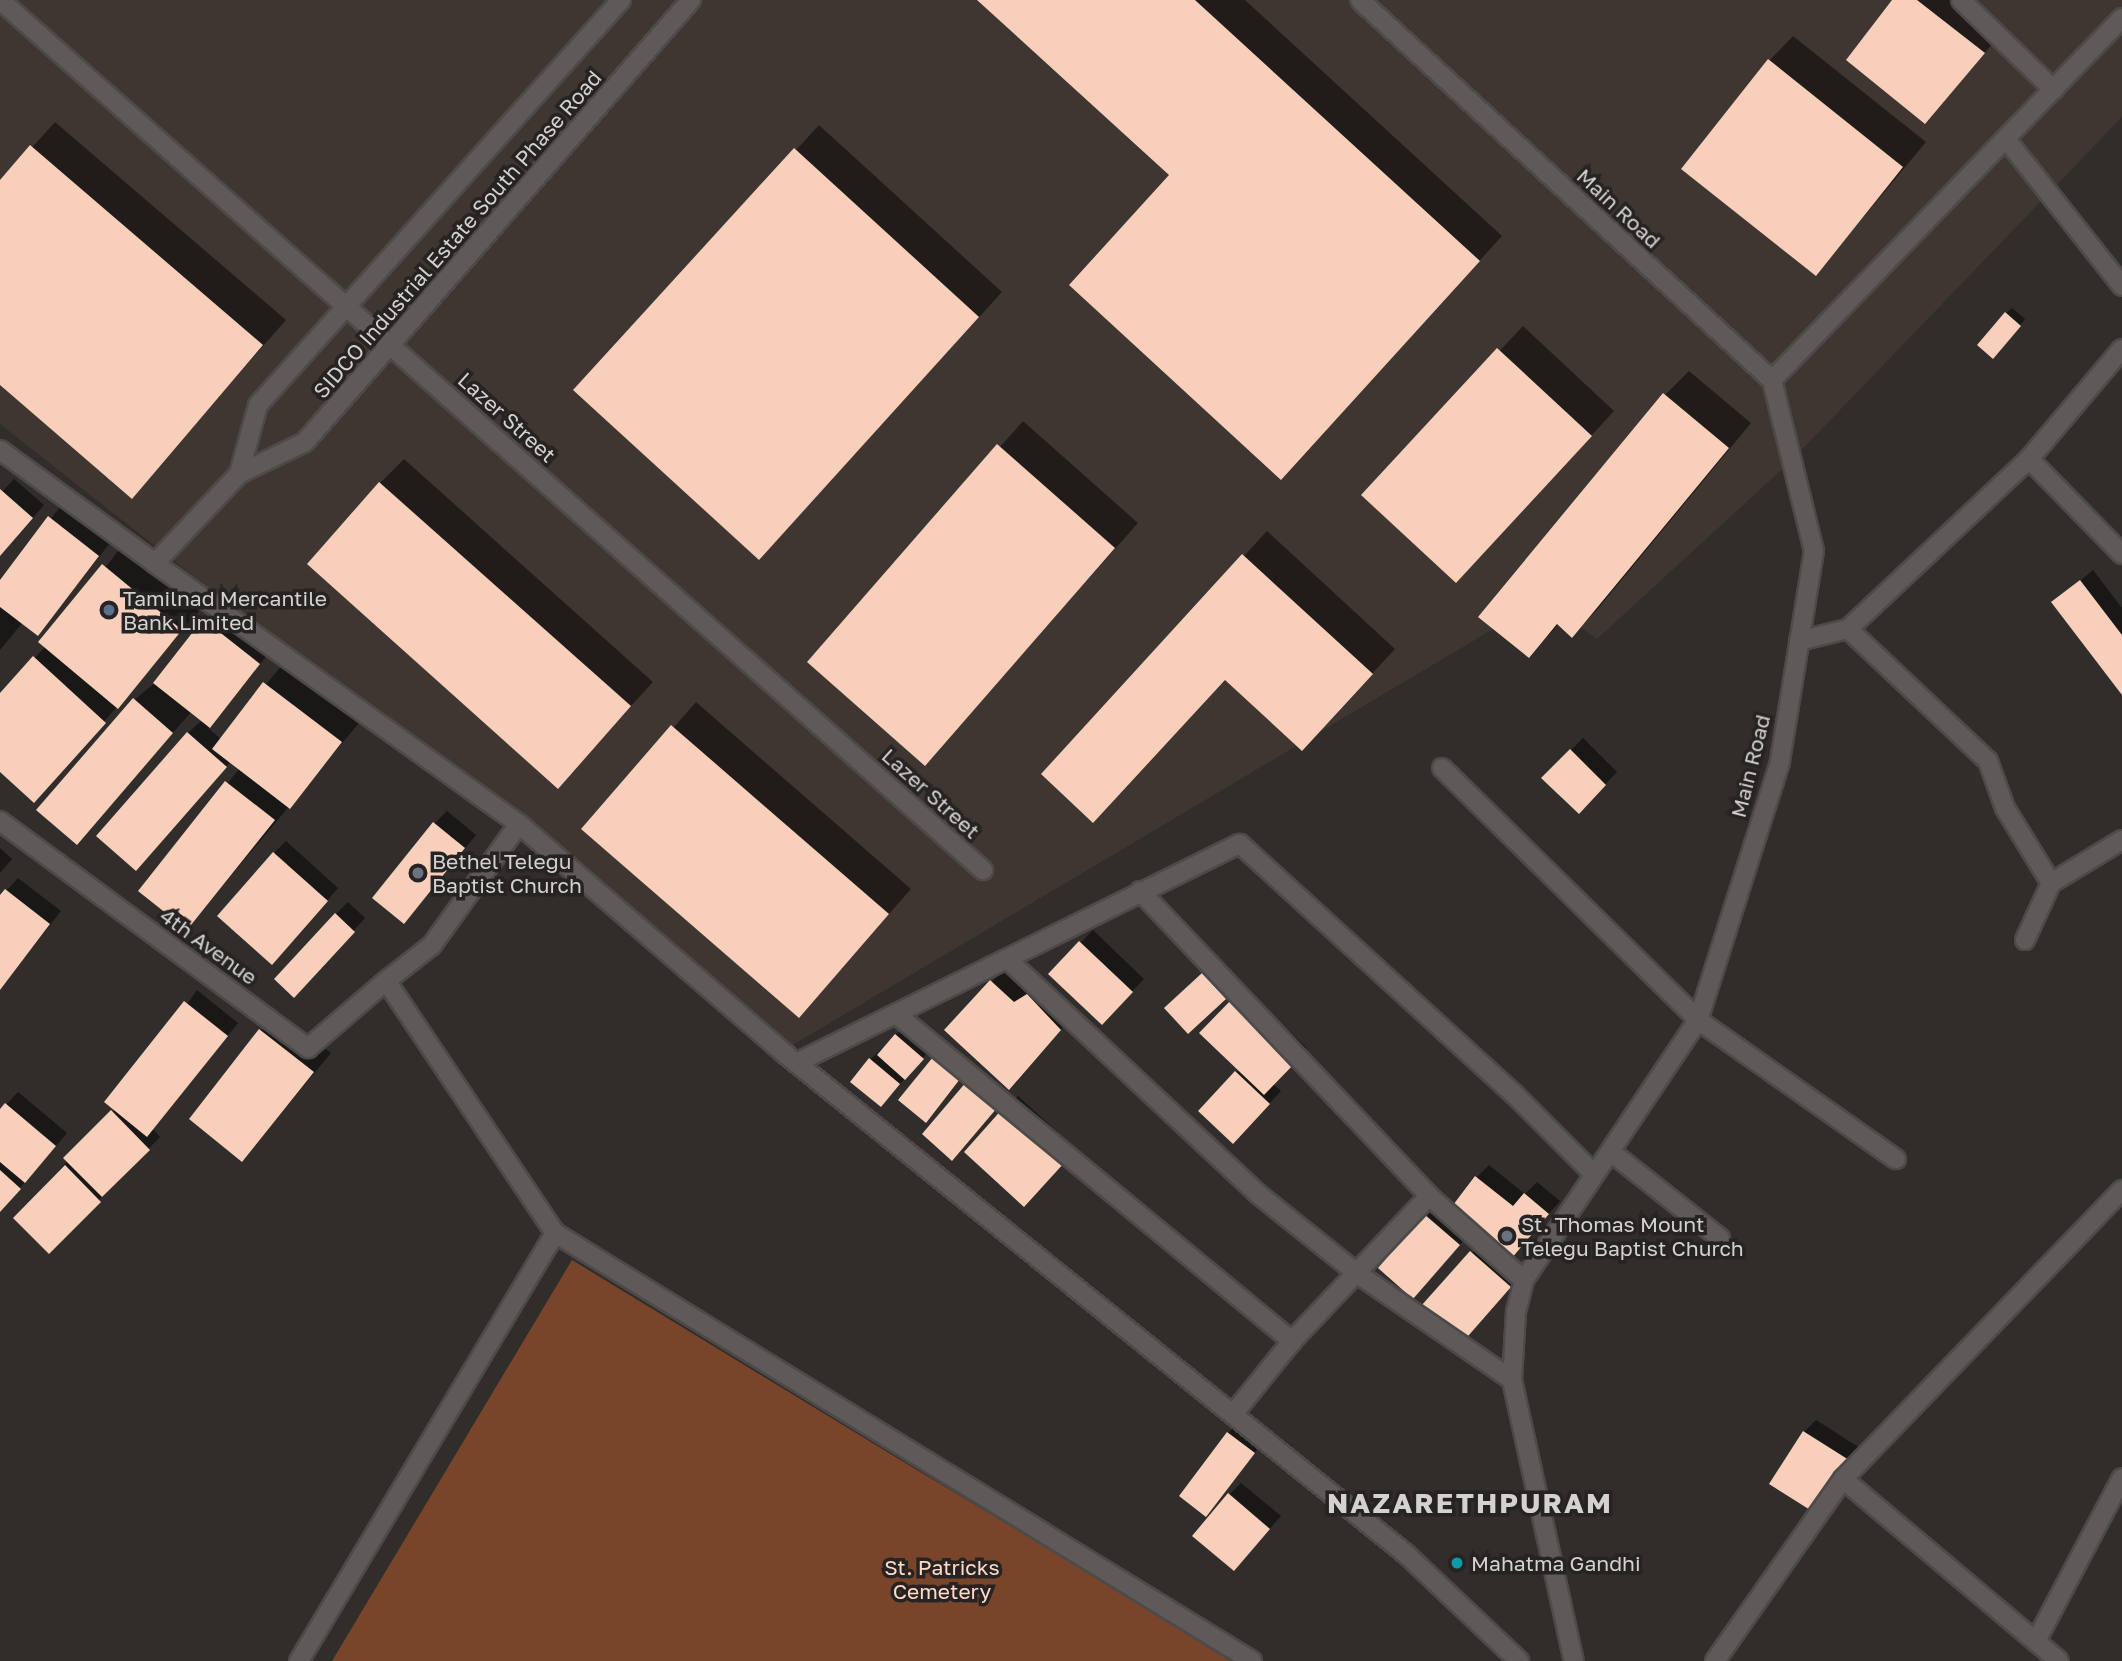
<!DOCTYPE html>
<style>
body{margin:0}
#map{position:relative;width:2122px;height:1661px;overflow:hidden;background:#302d2b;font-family:"Golos Text",sans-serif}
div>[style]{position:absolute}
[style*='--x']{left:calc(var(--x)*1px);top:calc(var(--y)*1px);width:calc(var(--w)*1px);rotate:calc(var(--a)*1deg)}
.built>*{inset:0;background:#3f3631}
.green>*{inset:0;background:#78452b}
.shadow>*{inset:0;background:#0007}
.building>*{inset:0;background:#f7cfbb}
.roads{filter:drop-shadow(2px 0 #4d4a49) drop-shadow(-2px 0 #4d4a49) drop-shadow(0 2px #4d4a49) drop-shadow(0 -2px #4d4a49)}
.minor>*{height:18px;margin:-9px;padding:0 9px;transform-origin:9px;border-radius:9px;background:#5e5a59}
.secondary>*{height:18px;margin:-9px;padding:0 9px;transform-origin:9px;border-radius:9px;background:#5e5a59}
.dots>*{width:19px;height:19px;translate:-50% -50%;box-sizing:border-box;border:4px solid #262322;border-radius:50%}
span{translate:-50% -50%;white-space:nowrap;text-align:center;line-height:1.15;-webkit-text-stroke:7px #262322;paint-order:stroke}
.street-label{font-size:21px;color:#d4d2d1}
.poi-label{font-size:21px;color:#d4d2d1}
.left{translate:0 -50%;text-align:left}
.park-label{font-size:21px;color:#fedac8}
.district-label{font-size:28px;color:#d4d2d1;font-weight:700;letter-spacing:2px}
</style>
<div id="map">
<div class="built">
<i style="clip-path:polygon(0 0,2122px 0,2122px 117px,1789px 463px,1597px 639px,1542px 600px,791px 1046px,0 424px)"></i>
</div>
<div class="green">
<i style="clip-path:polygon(572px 1260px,912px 1467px,1236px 1661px,332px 1661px)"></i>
</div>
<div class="shadow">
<i style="clip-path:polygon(980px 0,1245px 0,1502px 236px,1305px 453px,1171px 175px)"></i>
<i style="clip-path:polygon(1894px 0,1958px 0,2001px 34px,1925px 122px)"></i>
<i style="clip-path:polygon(1793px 36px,1926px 142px,1816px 274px,1770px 60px)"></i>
<i style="clip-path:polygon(55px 122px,286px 320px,132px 496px,0 382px,0 183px)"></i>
<i style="clip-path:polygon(819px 125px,1002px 292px,782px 534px,576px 390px)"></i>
<i style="clip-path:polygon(2012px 308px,2025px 319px,1998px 351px,2006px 313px)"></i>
<i style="clip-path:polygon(1523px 326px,1614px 411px,1480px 557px,1364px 495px)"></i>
<i style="clip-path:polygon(1689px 371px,1751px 423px,1596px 611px,1572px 635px,1559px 624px,1529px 656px,1665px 395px)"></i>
<i style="clip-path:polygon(1023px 421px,1138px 523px,925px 763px,809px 662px)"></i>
<i style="clip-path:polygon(404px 459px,653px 682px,558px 786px,380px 483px)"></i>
<i style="clip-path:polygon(14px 479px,44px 505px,0 555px,0 494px)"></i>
<i style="clip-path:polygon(61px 506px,110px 543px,38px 634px,23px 622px,0 650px,0 582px)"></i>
<i style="clip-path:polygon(1267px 531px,1395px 649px,1302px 749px,1226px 678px,1093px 821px,1043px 774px)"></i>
<i style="clip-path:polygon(121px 547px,199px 611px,52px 782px,0 769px,0 695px,45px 647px)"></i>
<i style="clip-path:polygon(2093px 570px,2122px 608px,2122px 692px,2054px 603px)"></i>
<i style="clip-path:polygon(216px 608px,270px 652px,208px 728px,221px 739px,283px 664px,359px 723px,187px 928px,140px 891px,240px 768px,231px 761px,148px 857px,188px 733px,202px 720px,192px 711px,77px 843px,134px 700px,155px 683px)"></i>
<i style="clip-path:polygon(696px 702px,911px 889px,799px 1016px,584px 829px)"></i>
<i style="clip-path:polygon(1583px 738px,1617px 772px,1579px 812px,1544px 778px)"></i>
<i style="clip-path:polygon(447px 811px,476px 835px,416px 909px,435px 823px)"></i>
<i style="clip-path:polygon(286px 841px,338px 888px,284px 951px,274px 853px)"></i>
<i style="clip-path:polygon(0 848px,12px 859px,0 873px)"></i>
<i style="clip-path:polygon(18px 878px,61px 911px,0 989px,0 898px)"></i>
<i style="clip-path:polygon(348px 902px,365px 918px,306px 983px,336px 914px)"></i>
<i style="clip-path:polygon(1093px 930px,1144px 979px,1114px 1010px,1051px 974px)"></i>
<i style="clip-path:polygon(1004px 969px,1027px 991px,1040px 983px,1072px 1016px,1021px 1076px,947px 1030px)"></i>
<i style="clip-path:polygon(1209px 969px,1230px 992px,1188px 1031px,1166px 1008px)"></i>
<i style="clip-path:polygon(1245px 988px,1307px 1048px,1273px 1084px,1281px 1091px,1245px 1130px,1200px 1111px,1240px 1069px,1202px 1033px)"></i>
<i style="clip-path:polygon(197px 990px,238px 1023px,153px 1129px,160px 1137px,49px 1251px,15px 1218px,115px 1109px)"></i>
<i style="clip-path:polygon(279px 1012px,331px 1053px,242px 1160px,261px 1030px)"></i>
<i style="clip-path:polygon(902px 1029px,928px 1052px,887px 1099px,871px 1059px)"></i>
<i style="clip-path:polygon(946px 1046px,971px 1066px,926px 1120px,934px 1058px)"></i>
<i style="clip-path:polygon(980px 1070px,1008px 1095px,964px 1146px,968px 1082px)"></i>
<i style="clip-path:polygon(18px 1092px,67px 1133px,0 1211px,0 1111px)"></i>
<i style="clip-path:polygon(1018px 1096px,1076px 1149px,1036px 1193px,1006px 1108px)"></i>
<i style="clip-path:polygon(1489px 1165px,1525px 1194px,1537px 1182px,1560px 1201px,1523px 1244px,1477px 1177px)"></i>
<i style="clip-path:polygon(1437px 1203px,1471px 1232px,1425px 1284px,1425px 1215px)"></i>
<i style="clip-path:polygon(1484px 1240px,1522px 1274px,1474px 1329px,1423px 1306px)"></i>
<i style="clip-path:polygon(1816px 1420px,1860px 1448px,1827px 1499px,1804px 1432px)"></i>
<i style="clip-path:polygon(1240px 1421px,1265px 1440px,1206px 1514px,1228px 1433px)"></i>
<i style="clip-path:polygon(1241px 1483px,1281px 1516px,1234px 1569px,1229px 1495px)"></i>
</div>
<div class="building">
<i style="clip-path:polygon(977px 0,1195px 0,1480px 261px,1281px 480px,1069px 285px,1169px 175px)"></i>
<i style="clip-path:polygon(1892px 0,1917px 0,1985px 53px,1925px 124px,1846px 60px)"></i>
<i style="clip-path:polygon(1768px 59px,1903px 167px,1816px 276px,1681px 169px)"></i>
<i style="clip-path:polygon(30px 145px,263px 345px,132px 499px,0 385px,0 180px)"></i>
<i style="clip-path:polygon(794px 148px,979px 317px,759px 560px,573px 390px)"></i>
<i style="clip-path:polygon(2005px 312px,2021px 326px,1993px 359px,1977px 345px)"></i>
<i style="clip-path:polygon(1497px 348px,1592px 436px,1456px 583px,1361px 495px)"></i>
<i style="clip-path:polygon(1663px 393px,1729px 448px,1572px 638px,1557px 624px,1529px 658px,1478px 617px)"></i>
<i style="clip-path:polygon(997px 444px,1115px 548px,925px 766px,807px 662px)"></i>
<i style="clip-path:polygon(379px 482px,631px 706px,558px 789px,307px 564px)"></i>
<i style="clip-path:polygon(0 489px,33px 518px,0 556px)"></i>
<i style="clip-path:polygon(48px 516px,99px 556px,38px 636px,0 607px,0 580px)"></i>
<i style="clip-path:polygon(1242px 554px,1373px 674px,1302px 751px,1225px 680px,1093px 823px,1041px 774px)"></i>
<i style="clip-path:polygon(102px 564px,182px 630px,118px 709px,38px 642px)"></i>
<i style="clip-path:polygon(2080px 580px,2122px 635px,2122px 695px,2051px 602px)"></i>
<i style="clip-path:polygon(203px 619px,260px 664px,210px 728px,153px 683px)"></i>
<i style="clip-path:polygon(33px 656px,106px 723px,34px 803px,0 772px,0 693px)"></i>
<i style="clip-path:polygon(263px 682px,342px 742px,290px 809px,212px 749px)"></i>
<i style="clip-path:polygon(133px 698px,173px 733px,77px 845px,36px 810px)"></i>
<i style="clip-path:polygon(671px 725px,889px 914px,799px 1018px,581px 829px)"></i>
<i style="clip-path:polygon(187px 732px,227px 767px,136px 871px,96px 836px)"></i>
<i style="clip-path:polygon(1570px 749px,1606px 785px,1579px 814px,1541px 778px)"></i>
<i style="clip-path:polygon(225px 781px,275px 820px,187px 930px,138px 891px)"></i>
<i style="clip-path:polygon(433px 822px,465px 848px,404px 924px,372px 898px)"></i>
<i style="clip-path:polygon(273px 852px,328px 901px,272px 965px,217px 916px)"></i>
<i style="clip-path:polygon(5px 889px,50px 924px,0 990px,0 895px)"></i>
<i style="clip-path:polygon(335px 913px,355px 932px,294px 998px,274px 979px)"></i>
<i style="clip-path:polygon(1079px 941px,1133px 992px,1102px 1025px,1048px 974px)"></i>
<i style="clip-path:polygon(1202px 973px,1226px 999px,1188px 1034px,1164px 1008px)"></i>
<i style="clip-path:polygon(990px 980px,1014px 1002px,1027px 994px,1061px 1030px,1009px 1090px,944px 1030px)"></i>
<i style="clip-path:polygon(1232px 999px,1297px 1061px,1264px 1095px,1199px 1033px)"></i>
<i style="clip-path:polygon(184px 1001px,228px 1036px,147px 1137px,104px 1102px)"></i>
<i style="clip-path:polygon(259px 1029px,314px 1072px,242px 1162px,189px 1119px)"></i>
<i style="clip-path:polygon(895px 1034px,924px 1059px,905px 1080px,877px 1055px)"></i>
<i style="clip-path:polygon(933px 1057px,960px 1079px,926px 1123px,898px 1100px)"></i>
<i style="clip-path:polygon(869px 1058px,900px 1084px,881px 1107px,850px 1082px)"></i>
<i style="clip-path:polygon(1235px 1071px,1270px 1104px,1233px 1144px,1198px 1111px)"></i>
<i style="clip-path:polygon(967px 1081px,997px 1108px,952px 1161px,922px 1134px)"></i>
<i style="clip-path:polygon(5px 1103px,56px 1146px,25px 1183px,0 1162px,0 1109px)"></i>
<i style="clip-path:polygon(1004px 1107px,1065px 1162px,1024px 1207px,964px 1152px)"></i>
<i style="clip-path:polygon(111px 1110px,150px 1150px,102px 1197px,63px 1158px)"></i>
<i style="clip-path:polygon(65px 1165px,101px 1202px,49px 1254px,13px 1218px)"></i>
<i style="clip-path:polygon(0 1170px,21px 1189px,0 1212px)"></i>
<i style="clip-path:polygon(1475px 1176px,1513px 1206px,1524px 1193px,1549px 1214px,1511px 1259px,1450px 1209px)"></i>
<i style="clip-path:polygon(1424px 1214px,1460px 1245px,1413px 1299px,1378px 1268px)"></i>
<i style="clip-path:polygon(1470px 1251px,1511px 1287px,1462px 1343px,1421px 1306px)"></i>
<i style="clip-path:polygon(1803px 1431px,1849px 1460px,1815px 1513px,1769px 1484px)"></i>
<i style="clip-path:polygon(1227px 1432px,1255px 1453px,1206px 1517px,1179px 1496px)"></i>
<i style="clip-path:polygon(1228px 1493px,1270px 1529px,1234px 1571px,1192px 1536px)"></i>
</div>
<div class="roads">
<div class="minor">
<i style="--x:0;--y:0;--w:1313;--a:41.51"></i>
<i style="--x:1360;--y:0;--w:560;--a:42.69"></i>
<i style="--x:1772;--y:380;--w:176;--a:76.2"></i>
<i style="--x:1814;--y:551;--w:214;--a:99.2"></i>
<i style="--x:1780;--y:762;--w:271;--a:107.6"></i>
<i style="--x:1698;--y:1020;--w:313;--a:123.8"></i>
<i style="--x:1524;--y:1280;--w:32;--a:104"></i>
<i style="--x:1516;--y:1311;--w:69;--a:93.3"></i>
<i style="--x:1512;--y:1380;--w:288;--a:77.6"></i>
<i style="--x:1961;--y:0;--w:129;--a:44.1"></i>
<i style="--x:2006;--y:139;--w:187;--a:51.7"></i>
<i style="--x:1772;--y:380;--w:504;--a:-45.97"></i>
<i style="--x:0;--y:450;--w:192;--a:36.1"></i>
<i style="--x:2029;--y:459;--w:133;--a:45.6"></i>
<i style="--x:1848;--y:629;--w:192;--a:43.3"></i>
<i style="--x:1988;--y:761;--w:50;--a:70.1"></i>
<i style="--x:2005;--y:808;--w:88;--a:58.5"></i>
<i style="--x:1799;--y:641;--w:50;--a:-13.8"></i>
<i style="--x:1848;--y:629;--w:248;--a:-43.2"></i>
<i style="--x:2029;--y:459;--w:144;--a:-49.8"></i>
<i style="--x:1442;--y:768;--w:359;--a:44.5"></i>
<i style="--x:1698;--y:1020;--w:242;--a:35.1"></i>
<i style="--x:0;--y:821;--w:383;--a:36.4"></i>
<i style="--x:308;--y:1048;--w:103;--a:-40.7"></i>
<i style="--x:519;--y:824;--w:350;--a:40.8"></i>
<i style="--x:784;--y:1053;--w:799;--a:38.85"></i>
<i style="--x:1406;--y:1554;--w:156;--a:43.4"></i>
<i style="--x:1140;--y:891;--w:420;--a:46.5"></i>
<i style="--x:1429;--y:1196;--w:127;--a:41.5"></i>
<i style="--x:2025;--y:940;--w:63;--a:-65.5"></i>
<i style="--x:2051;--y:883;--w:83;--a:-31.2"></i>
<i style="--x:1007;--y:959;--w:344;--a:43.1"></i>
<i style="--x:1258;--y:1194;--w:128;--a:38.7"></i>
<i style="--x:1358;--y:1274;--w:187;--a:34.5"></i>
<i style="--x:896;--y:1014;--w:514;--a:39.55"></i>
<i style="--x:796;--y:1063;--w:495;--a:-26.3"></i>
<i style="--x:1240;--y:844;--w:371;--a:42.4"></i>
<i style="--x:1514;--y:1094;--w:112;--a:45"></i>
<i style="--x:1611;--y:1152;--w:139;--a:38.3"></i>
<i style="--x:555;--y:1233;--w:818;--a:31.55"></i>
<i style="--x:1234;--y:1413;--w:92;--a:-51.1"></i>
<i style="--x:1292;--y:1341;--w:199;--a:-46.6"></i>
<i style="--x:1843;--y:1479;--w:282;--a:40.1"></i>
<i style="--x:2036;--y:1641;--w:184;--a:-62.2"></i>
<i style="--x:1715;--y:1661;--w:223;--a:-54.9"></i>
<i style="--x:1843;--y:1479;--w:402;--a:-46"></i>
</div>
<div class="secondary">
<i style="--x:239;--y:474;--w:72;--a:-74.6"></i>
<i style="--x:258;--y:405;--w:544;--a:-48.13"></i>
<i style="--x:299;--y:1661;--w:499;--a:-59.1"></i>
<i style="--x:555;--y:1233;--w:303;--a:-123.8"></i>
<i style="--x:386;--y:981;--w:58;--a:-38"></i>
<i style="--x:432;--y:945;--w:149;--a:-54.3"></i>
<i style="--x:519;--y:824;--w:448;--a:-144.4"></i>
<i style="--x:155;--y:563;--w:122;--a:-46.7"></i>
<i style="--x:239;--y:474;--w:73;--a:-25.9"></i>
<i style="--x:305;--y:442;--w:587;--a:-48.87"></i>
</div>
</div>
<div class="dots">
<i style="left:109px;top:610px;background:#5c6f8a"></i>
<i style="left:418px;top:873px;background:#6b7280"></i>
<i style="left:1507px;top:1236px;background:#6b7280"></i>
<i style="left:1457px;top:1563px;background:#0f9aa8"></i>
</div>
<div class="street-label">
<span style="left:1619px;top:208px;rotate:43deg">Main Road</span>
<span style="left:457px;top:234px;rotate:-49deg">SIDCO Industrial Estate South Phase Road</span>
<span style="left:507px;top:417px;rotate:42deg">Lazer Street</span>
<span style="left:1750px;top:766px;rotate:-76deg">Main Road</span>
<span style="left:931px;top:793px;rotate:42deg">Lazer Street</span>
<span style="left:209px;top:946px;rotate:36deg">4th Avenue</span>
</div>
<div class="poi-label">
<span class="left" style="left:123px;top:610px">Tamilnad Mercantile<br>Bank Limited</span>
<span class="left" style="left:432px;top:873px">Bethel Telegu<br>Baptist Church</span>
<span class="left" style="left:1521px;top:1236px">St. Thomas Mount<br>Telegu Baptist Church</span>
<span class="left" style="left:1471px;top:1563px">Mahatma Gandhi</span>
</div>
<div class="park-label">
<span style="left:942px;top:1579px">St. Patricks<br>Cemetery</span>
</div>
<div class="district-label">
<span style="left:1470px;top:1503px">NAZARETHPURAM</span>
</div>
</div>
